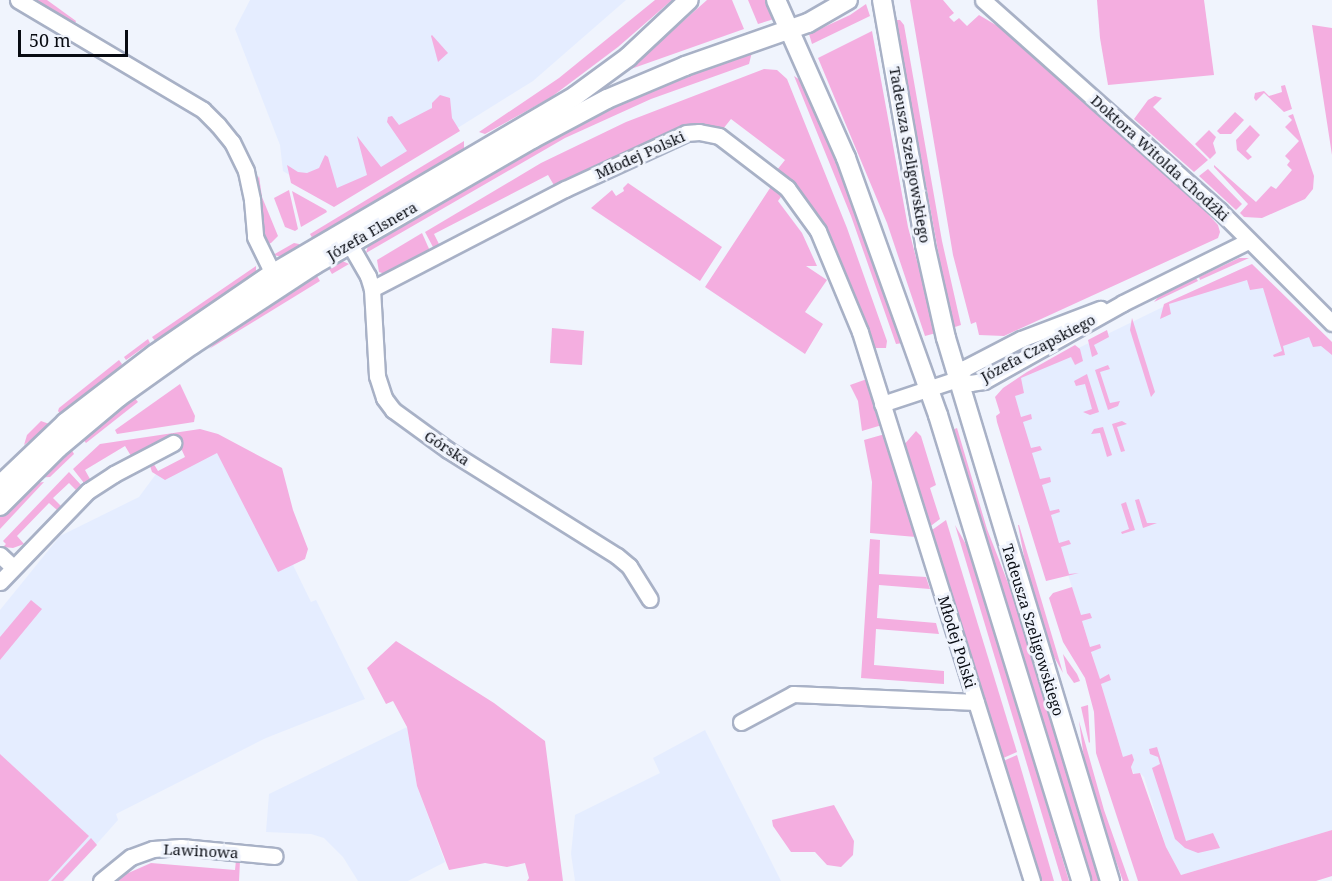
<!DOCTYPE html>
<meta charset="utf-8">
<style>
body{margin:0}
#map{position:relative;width:1332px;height:881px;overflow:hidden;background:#f0f4fd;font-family:"Noto Serif",serif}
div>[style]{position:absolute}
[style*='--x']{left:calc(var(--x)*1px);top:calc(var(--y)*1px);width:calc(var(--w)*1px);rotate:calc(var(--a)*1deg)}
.built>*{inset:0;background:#e5edff}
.green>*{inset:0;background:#f4aee0}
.roads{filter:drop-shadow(2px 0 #a8b1c6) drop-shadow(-2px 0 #a8b1c6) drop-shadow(0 2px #a8b1c6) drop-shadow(0 -2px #a8b1c6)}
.minor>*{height:15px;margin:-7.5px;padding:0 7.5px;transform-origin:7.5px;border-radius:7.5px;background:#fff}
.tertiary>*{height:18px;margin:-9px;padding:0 9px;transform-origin:9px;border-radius:9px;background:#fff}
span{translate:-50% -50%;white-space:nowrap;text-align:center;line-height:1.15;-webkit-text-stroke:6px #f0f4fd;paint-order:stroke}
.street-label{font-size:15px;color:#080b12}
.scale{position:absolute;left:18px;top:30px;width:110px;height:27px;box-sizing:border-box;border:3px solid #080b12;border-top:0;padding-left:8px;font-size:18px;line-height:21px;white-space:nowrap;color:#080b12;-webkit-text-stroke:4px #f0f4fd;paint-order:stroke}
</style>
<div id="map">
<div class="built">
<i style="clip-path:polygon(250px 0,626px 0,533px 81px,336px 204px,283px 171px,280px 145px,235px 29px)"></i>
<i style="clip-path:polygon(1241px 269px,1332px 347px,1332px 830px,1181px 875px,1166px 847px,1144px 777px,1140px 773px,1134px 774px,1131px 767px,1134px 760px,1123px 757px,1014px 395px,1021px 376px)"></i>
<i style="clip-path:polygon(213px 443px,298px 562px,293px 565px,311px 602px,316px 600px,365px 699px,266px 738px,116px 814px,118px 820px,64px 881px,0 881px,0 610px,60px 536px,139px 497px,156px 474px)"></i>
<i style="clip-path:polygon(407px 727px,417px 786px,445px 862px,408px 881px,358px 881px,343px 857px,324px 838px,311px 834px,266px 832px,269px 794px)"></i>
<i style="clip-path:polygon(705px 730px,781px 881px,575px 881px,571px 854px,575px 815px,660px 773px,653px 758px)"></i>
</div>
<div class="green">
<i style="clip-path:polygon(32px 0,47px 0,76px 21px,74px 26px)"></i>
<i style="clip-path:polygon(655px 0,672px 0,618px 47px,550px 98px,485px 134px,479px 132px,559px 78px)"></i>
<i style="clip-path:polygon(707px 0,732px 0,744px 29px,628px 70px)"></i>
<i style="clip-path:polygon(748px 0,765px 0,774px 19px,758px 24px)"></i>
<i style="clip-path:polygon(910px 0,943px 0,954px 13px,949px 17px,954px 22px,959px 18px,967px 26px,979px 15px,1016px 37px,1209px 209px,1206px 212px,1218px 225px,1220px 232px,1218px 238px,1004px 336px,979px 335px,976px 322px,971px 324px,953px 255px)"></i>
<i style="clip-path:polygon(1097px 0,1204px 0,1214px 75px,1108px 85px,1100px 38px)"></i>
<i style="clip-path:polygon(866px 4px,870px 16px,812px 44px,809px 34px,850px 15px)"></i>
<i style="clip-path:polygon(896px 20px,900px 20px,904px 25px,942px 241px,961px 325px,952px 328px)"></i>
<i style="clip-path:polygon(1312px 25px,1332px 28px,1332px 155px)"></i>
<i style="clip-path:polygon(872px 31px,908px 227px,936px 333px,925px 336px,887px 223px,818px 58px)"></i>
<i style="clip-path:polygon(432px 35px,448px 53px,438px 62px,431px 36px)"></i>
<i style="clip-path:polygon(752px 52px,749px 64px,651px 99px,565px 138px,366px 253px,369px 242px,596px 111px,689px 74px)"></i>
<i style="clip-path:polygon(764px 69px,777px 70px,787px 79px,847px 228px,887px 341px,886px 348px,873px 348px,849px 283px,816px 215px,777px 170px,785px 160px,731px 119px,723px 129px,696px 126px,555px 187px,548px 175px,434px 234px,440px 246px,434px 249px,425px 232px,541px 163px,626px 122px)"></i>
<i style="clip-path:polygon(794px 76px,803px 82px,835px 156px,903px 343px,896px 344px,851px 216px)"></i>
<i style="clip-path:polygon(1285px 85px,1292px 109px,1284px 112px,1264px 93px,1256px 101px,1254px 98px,1255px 93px,1264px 91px,1269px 96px,1282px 92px,1281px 86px)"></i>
<i style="clip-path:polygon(440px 95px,450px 98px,452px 118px,460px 131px,334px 207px,291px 183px,287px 165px,298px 172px,307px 173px,319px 168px,325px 155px,328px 157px,337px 188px,367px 175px,357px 136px,381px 167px,407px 151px,387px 122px,388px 117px,392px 116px,399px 125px,432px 108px,432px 103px)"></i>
<i style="clip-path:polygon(1155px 96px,1162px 98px,1153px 107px,1208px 160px,1194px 172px,1134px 119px,1148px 100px)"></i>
<i style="clip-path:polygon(1235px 112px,1244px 120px,1231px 134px,1220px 134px,1217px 131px)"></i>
<i style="clip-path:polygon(1293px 114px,1314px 176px,1313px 189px,1305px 199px,1262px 218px,1244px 217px,1240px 213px,1248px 204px,1214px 167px,1214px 165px,1256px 202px,1271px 186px,1276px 189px,1292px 170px,1287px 165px,1290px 161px,1285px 156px,1299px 141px,1285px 127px,1292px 120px,1288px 116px)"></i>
<i style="clip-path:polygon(1250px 125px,1260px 135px,1246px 151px,1252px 157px,1248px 160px,1237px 150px,1236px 140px)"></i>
<i style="clip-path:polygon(1209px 130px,1216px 137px,1213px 143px,1216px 153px,1210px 159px,1195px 144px)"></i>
<i style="clip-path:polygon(464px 141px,464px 151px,315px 243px,310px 234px)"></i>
<i style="clip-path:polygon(1208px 169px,1242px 204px,1236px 210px,1199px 176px)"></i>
<i style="clip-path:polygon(259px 176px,262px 197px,278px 236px,271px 243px,265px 245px,256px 183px)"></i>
<i style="clip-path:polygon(628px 183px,722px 247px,700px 281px,591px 208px,612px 190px,616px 196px,624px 191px,623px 188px)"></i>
<i style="clip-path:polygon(772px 185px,783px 194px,778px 201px,802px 233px,817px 266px,806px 266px,827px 280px,805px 312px,823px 324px,805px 354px,705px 287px)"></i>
<i style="clip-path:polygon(289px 190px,298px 229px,295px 231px,285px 227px,274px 198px)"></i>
<i style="clip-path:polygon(292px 191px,326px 210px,327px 212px,301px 227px)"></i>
<i style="clip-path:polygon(422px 233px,430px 251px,385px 274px,379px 272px,377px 260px)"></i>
<i style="clip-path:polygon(294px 243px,299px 244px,302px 249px,288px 258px,273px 255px)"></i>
<i style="clip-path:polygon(1239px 258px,1249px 258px,1200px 280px,1199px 277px)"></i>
<i style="clip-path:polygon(338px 259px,349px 264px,332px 274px,326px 264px)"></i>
<i style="clip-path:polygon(1252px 264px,1332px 342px,1332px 355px,1321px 346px,1313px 347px,1309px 337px,1283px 346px,1285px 355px,1274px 357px,1273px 355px,1282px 351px,1263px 288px,1250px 290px,1247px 280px,1169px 304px,1171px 314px,1160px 319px,1164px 304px)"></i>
<i style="clip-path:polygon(256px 266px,256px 274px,175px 333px,155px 341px,152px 337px)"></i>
<i style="clip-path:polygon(314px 271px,320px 281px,209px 349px,225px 334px)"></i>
<i style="clip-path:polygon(1196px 278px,1198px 281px,1154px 302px,1160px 295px)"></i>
<i style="clip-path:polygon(1132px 318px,1155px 392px,1151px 397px,1130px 330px)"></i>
<i style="clip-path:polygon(552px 328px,584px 331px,582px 365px,550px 363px)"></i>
<i style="clip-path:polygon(1107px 330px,1109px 337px,1094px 345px,1098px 354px,1092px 357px,1088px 340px)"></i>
<i style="clip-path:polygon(148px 339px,150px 343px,126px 360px,124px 357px)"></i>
<i style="clip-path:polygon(1075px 345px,1080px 349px,1083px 361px,1075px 365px,1071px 357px,1021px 378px,1024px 393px,1015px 396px,1021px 417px,1031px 414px,1032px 419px,1023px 422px,1031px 448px,1040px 446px,1042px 450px,1032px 453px,1040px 479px,1050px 477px,1051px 482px,1042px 485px,1050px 511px,1059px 509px,1060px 512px,1051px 515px,1059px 543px,1069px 540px,1071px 544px,1061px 547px,1069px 574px,1079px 573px,1046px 581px,997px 422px,996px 416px,1000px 413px,995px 397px,1003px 388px,1027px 372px)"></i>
<i style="clip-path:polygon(119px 360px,122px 364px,113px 377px,63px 417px,58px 411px,59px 408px)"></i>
<i style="clip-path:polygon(1108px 365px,1110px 369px,1100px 372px,1110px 403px,1120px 401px,1118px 406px,1108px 410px,1095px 370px)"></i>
<i style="clip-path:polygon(1087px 374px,1099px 412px,1090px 415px,1083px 412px,1092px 409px,1085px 384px,1076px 386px,1074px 381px)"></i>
<i style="clip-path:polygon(867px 379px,882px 425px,862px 431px,858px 401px,850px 385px)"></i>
<i style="clip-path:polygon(180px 384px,195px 416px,194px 422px,117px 434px,115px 430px)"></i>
<i style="clip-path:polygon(134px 397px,138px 402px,86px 443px,79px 435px)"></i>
<i style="clip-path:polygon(41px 421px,52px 425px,24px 445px,27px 435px)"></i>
<i style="clip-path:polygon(1122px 421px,1127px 424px,1117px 427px,1125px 451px,1121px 452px,1112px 424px)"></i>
<i style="clip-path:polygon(1103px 427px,1112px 455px,1107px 457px,1100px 433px,1091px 434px,1094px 429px)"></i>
<i style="clip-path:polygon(957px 428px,987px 529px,1017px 606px,1102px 881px,1089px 881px,952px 430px)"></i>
<i style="clip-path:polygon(200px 429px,218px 434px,282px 468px,293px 510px,308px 549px,305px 559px,278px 572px,217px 453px,165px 480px,152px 472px,150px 466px,152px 461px,158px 471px,185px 457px,175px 435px,131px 456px,125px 446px,85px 470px,90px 479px,84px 483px,73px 469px,100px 444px)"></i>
<i style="clip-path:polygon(916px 431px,921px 436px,936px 485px,930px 488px,940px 519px,928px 528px,903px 446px)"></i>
<i style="clip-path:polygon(885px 434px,914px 525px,916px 537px,870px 533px,872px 482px,864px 440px)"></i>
<i style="clip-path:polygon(69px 445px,74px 454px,50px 477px,34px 478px)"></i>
<i style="clip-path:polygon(69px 472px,82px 486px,76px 490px,69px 483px,53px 498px,61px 506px,57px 510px,49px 503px,17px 536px,24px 544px,13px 548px,3px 547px,6px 544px,3px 541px)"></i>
<i style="clip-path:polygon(44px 482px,0 529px,0 512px,28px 484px)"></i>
<i style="clip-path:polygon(1139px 499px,1147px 523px,1157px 523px,1143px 528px,1135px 500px)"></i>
<i style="clip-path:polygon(1126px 502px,1135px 530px,1122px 534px,1121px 532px,1129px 529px,1121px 504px)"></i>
<i style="clip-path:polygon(946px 520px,1017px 752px,1001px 759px,930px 535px,932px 530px)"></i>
<i style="clip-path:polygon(955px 525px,972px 555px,1069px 881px,1062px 881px)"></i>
<i style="clip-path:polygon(1018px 525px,1019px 525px,1063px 673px,1047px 644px,1028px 577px)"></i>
<i style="clip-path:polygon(870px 539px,880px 540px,879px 574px,926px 577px,930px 589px,879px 585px,877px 618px,936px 623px,939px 634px,876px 629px,874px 665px,944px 671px,944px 684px,861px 678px)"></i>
<i style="clip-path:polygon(1072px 587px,1081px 615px,1090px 613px,1092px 618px,1082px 621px,1090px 647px,1100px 644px,1101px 648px,1091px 652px,1100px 679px,1109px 674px,1111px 680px,1101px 684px,1123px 757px,1132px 754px,1134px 760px,1131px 767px,1133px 774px,1140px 773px,1166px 847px,1181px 875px,1332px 830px,1332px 876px,1316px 881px,1138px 881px,1096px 753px,1094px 712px,1085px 678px,1063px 642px,1049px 598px,1053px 593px)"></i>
<i style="clip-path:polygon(31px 600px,42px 609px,0 660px,0 637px)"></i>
<i style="clip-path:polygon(396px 641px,494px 703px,545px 741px,563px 881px,527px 881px,529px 878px,525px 863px,507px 867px,485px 863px,449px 870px,417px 786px,407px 727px,393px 701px,386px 704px,367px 668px)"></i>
<i style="clip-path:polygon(1063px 654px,1077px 674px,1080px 681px,1074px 683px,1067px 673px)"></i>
<i style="clip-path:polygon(1088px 705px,1090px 742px,1089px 743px,1081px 707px)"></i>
<i style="clip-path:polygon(1079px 721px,1104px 810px,1129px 881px,1123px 881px,1099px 813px,1085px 766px)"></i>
<i style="clip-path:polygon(1157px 747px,1186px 841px,1213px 833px,1220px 848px,1198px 853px,1185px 848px,1175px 839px,1152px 768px,1160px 764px,1158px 757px,1150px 754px,1149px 749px)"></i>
<i style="clip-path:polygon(0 754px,89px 836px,48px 881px,0 881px)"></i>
<i style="clip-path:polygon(1017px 755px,1054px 881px,1038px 881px,1001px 762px)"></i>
<i style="clip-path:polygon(834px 805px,854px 841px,853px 855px,841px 867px,827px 865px,815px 852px,791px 852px,773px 826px,772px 820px)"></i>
<i style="clip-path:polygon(91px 838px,97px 845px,63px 881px,51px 881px)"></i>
<i style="clip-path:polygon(236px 860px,240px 861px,239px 881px,118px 881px,126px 874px,151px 863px,235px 870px)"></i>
</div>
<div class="roads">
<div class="minor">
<i style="--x:18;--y:0;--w:215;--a:30.7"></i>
<i style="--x:203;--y:110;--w:21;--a:45"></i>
<i style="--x:218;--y:125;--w:22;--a:51"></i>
<i style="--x:232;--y:142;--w:32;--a:64"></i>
<i style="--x:246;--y:171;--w:30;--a:78"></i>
<i style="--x:252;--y:200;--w:37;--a:85"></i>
<i style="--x:255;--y:237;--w:50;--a:63.9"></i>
<i style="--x:983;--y:0;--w:316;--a:41.7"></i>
<i style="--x:1219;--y:210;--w:160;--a:45"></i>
<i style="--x:345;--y:236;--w:46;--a:60.1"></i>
<i style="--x:368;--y:276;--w:14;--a:73"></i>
<i style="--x:372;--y:289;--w:87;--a:86.7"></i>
<i style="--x:377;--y:376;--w:23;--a:72"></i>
<i style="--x:384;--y:398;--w:15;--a:53"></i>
<i style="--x:393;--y:410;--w:68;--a:36"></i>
<i style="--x:448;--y:450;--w:199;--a:32.1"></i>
<i style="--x:617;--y:556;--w:16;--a:40"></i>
<i style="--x:629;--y:566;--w:39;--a:58"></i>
<i style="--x:372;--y:289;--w:217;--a:-27.4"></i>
<i style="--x:565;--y:189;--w:133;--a:-24.8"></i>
<i style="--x:686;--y:133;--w:13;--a:-4"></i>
<i style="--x:699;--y:132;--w:20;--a:11"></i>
<i style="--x:719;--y:136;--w:86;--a:37.4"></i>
<i style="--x:787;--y:188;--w:53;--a:54.2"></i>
<i style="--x:818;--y:231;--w:109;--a:67.4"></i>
<i style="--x:860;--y:332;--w:575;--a:72.6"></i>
<i style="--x:957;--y:379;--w:14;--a:17"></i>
<i style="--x:970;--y:383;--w:14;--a:-8"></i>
<i style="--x:984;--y:381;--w:159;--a:-29.3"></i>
<i style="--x:1123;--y:303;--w:140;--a:-26.4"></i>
<i style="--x:957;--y:379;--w:14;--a:-54"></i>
<i style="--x:965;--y:368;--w:63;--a:-27.4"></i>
<i style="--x:1021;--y:339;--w:85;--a:-20.8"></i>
<i style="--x:882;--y:404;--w:79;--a:-18.4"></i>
<i style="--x:0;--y:555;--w:18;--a:43"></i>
<i style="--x:0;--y:582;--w:127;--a:-46"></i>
<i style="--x:88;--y:491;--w:31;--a:-33"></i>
<i style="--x:114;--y:474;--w:67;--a:-27.7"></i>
<i style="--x:741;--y:722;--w:59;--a:-28.3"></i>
<i style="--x:793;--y:694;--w:183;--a:2.5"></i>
<i style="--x:101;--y:881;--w:38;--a:-39"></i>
<i style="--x:131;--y:857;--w:23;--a:-20"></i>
<i style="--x:153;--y:849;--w:28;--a:-4"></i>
<i style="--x:181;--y:847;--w:94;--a:5.5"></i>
</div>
<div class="tertiary">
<i style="--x:776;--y:0;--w:173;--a:66.1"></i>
<i style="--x:846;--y:158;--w:273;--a:70.3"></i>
<i style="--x:938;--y:415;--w:487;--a:72.9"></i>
<i style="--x:882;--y:0;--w:249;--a:80"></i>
<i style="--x:925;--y:245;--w:95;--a:77.3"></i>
<i style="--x:946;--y:338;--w:567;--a:73.19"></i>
<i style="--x:0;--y:485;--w:90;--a:-43.6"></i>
<i style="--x:65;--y:423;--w:113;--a:-37.5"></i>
<i style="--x:155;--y:354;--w:142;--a:-34.4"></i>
<i style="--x:272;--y:274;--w:351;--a:-30.4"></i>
<i style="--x:575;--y:96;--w:66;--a:-36.3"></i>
<i style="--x:628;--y:57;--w:83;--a:-43.1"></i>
<i style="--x:0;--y:506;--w:82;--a:-45"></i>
<i style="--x:58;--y:448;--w:80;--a:-39.9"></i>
<i style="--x:119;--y:397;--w:90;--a:-35.5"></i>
<i style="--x:192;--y:345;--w:146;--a:-33.3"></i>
<i style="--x:314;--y:265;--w:252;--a:-30"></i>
<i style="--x:532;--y:139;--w:85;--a:-28.1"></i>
<i style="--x:607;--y:99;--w:85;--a:-22.9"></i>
<i style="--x:685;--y:66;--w:130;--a:-19.3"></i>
<i style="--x:808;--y:23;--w:46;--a:-29.9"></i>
</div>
</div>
<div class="street-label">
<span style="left:640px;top:155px;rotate:-24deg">Młodej Polski</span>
<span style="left:910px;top:155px;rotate:80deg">Tadeusza Szeligowskiego</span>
<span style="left:1160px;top:158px;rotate:42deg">Doktora Witolda Chodźki</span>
<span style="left:372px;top:231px;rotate:-30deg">Józefa Elsnera</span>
<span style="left:1038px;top:348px;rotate:-28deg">Józefa Czapskiego</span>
<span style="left:447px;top:448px;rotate:33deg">Górska</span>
<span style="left:1033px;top:630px;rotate:73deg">Tadeusza Szeligowskiego</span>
<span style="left:957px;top:642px;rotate:73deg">Młodej Polski</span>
<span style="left:201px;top:851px;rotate:3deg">Lawinowa</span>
</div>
<div class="scale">50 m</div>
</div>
